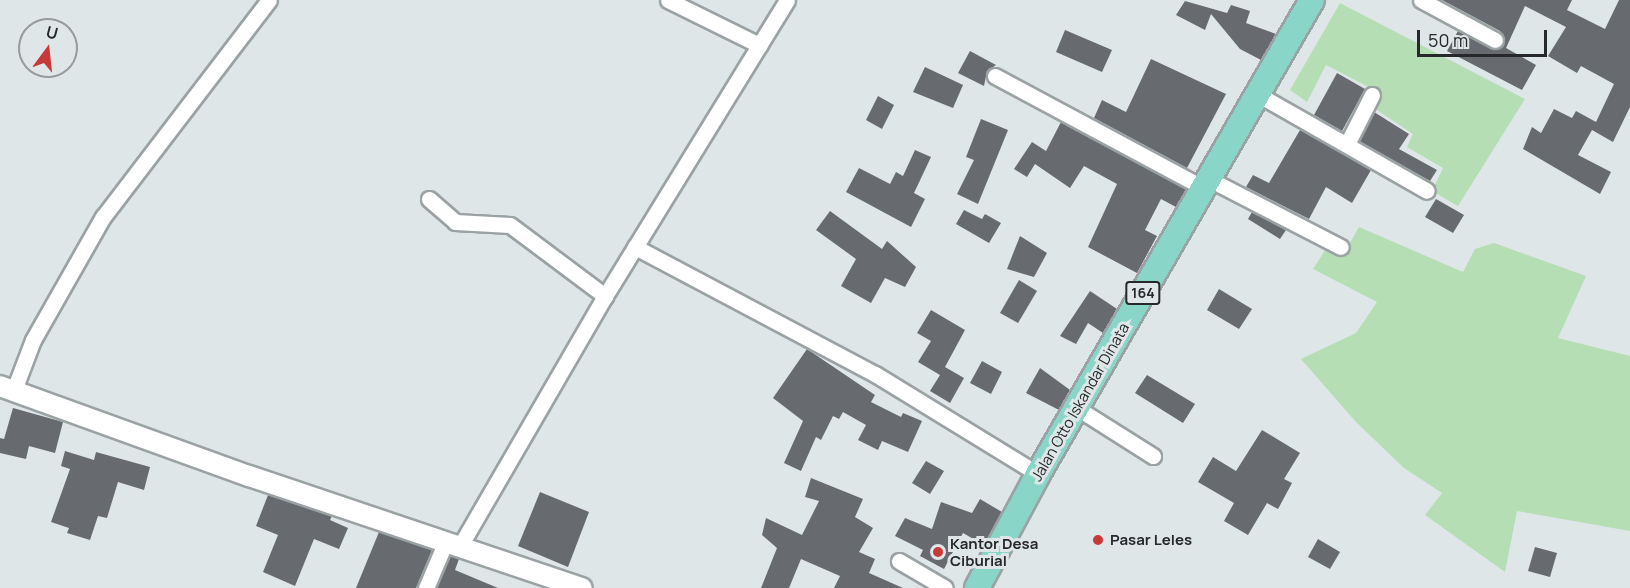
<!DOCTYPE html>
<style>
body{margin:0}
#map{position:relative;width:1630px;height:588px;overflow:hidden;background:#dfe6e8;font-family:Manrope,sans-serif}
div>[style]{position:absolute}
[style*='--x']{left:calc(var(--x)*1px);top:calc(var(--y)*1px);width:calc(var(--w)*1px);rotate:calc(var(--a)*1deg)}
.green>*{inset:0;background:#b5deb5}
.building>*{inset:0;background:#676b6f}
.roads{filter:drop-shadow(2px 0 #9ba2a4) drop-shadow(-2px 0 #9ba2a4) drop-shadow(0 2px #9ba2a4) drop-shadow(0 -2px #9ba2a4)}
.minor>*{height:15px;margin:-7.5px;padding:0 7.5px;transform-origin:7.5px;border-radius:7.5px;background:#fff}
.tertiary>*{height:20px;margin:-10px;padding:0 10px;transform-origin:10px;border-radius:10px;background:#fff}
.primary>*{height:24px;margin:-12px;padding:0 12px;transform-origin:12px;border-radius:12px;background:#89d6c8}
.dots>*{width:16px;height:16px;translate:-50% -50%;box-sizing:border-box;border:3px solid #dfe6e8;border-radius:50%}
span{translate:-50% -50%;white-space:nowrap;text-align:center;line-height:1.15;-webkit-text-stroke:6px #dfe6e8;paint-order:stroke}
.shield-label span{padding:2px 4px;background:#dfe6e8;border:2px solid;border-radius:4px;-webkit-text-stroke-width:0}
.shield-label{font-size:14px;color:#262829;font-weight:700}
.street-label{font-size:15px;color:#262829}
.poi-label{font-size:15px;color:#262829;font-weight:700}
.left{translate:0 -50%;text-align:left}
.north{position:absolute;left:18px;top:18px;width:60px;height:60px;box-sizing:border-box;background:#dfe6e8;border:2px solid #959a9c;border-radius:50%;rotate:15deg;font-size:16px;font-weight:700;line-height:24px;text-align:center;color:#262829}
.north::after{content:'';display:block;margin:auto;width:21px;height:27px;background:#c8393a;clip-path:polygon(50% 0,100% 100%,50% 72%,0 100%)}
.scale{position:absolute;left:1417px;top:30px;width:130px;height:27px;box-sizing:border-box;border:3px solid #262829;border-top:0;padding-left:8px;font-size:18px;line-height:21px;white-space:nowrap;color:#262829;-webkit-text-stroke:4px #dfe6e8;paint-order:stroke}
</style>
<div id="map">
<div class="green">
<i style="clip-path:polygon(1340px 3px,1525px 99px,1458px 206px,1432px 191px,1443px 168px,1407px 147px,1413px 134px,1371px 106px,1380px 93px,1326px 65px,1307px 102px,1290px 90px)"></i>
<i style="clip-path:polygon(1359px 227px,1463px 272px,1475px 249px,1494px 243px,1586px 276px,1558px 338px,1630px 356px,1630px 531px,1517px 511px,1505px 572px,1425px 515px,1442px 493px,1404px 468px,1356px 422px,1301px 359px,1356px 333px,1377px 302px,1313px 269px,1333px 238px,1347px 248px)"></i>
</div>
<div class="building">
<i style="clip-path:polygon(1442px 0,1572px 0,1567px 10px,1605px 29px,1619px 0,1630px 0,1630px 107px,1613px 142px,1592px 130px,1578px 155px,1611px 172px,1600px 194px,1523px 149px,1532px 127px,1541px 133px,1554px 109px,1572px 118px,1576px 111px,1596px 122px,1614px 84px,1581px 66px,1577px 73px,1548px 56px,1566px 27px,1525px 6px,1506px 48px,1536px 65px,1522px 90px,1447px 51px,1458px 31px,1495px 50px,1501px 48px,1505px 39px,1500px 31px)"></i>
<i style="clip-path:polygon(1185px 1px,1227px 13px,1231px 5px,1250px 11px,1246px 23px,1276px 34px,1261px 60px,1240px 49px,1211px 14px,1205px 30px,1176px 15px)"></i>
<i style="clip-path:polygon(1065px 30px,1112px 50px,1102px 72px,1056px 52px)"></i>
<i style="clip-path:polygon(970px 51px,996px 65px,987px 71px,984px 86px,958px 73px)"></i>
<i style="clip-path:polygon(1151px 59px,1226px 94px,1187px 168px,1094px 118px,1102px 100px,1126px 112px)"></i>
<i style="clip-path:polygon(925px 67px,963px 85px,953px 108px,913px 92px)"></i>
<i style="clip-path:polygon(1337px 73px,1365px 89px,1342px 131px,1314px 115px)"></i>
<i style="clip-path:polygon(878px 96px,894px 105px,882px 129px,866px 120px)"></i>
<i style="clip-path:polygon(1374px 112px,1409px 134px,1399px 149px,1437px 170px,1430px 181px,1359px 141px)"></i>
<i style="clip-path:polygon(981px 119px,1008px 130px,978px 204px,957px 194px,974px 160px,966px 157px)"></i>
<i style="clip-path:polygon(1061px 122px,1186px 189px,1176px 207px,1161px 199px,1145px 230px,1157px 236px,1137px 273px,1088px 247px,1117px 184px,1084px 166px,1070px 188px,1035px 164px,1027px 177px,1014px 169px,1032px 142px,1046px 151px)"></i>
<i style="clip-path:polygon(1300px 130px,1371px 170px,1352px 203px,1326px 187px,1309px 219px,1246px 187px,1253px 175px,1269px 183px)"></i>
<i style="clip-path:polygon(915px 150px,931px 157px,914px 193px,925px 199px,911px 227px,846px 192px,859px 168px,890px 184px,896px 172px,903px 176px)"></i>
<i style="clip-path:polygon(1436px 199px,1464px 215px,1453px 233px,1425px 217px)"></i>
<i style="clip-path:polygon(964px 210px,982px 219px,985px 214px,1001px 223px,989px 243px,956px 224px)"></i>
<i style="clip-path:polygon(830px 211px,882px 249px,887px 241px,916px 267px,905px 287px,885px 278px,871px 303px,841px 286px,856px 259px,816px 230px)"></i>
<i style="clip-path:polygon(1252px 212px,1286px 230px,1280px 239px,1248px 219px)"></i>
<i style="clip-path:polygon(1020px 236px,1047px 253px,1034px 277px,1007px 269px)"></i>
<i style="clip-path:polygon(1019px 280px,1037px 291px,1018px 323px,1000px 313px)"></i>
<i style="clip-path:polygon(1219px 289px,1252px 309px,1239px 329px,1207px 310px)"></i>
<i style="clip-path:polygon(1090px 291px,1117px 309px,1103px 333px,1088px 323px,1076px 344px,1060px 336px)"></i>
<i style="clip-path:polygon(931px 310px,965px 330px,945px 367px,964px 378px,950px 403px,930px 391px,940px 375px,918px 362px,931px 341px,917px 333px)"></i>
<i style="clip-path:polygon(807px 349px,875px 395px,871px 402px,901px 417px,903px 413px,922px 421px,908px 452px,882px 441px,878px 450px,858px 440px,866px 425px,843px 412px,839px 419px,833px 416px,821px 440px,816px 437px,801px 471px,784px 463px,803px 421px,773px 398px)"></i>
<i style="clip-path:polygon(982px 361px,1002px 372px,991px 394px,970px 383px)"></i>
<i style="clip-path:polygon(1040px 368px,1070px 390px,1059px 410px,1026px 393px)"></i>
<i style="clip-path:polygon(1147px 375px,1195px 404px,1183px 423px,1135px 393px)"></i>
<i style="clip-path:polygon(13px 408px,63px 422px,55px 453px,29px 446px,26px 459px,0 453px,0 438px,4px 439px)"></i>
<i style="clip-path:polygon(1262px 430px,1300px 453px,1284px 479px,1292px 483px,1278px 509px,1267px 503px,1248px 535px,1224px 521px,1234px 503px,1198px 482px,1213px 457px,1236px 471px)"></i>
<i style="clip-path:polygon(65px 451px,94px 460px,96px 452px,150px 467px,144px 490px,118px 482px,107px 518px,98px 516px,90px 540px,67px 533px,69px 528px,51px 522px,70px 469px,61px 466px)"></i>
<i style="clip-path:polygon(926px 461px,944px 471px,930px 494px,912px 483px)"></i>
<i style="clip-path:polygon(811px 478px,863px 499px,855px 517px,873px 528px,859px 552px,875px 559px,869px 573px,903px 588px,834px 588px,840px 576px,801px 559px,789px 588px,761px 588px,777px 548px,762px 535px,766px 518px,802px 535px,819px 501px,805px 497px)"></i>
<i style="clip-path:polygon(540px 492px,589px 512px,568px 567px,518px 546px)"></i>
<i style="clip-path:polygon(268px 495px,332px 516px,330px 520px,348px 528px,339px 549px,314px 539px,295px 586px,263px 572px,278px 535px,256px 526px)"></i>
<i style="clip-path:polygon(980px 499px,1002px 512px,984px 545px,963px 533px,944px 569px,920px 556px,923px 550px,895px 536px,905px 518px,932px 529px,941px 502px,972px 513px)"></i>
<i style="clip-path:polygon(379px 532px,432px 550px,416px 588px,356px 588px)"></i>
<i style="clip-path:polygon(1318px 539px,1340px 552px,1330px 569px,1308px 557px)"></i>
<i style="clip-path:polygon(1535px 547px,1557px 553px,1550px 577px,1528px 571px)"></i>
<i style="clip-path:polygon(450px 556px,459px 559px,455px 570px,498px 588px,437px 588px)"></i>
</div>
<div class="roads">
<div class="minor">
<i style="--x:668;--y:0;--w:102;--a:26.3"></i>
<i style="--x:1421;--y:0;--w:84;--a:28.4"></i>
<i style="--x:995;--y:76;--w:237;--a:28.2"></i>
<i style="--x:1259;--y:95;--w:193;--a:29.7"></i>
<i style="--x:1347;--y:144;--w:55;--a:-63"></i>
<i style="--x:1209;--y:179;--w:148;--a:27.3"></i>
<i style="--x:429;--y:199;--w:35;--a:41"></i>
<i style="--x:455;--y:222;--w:55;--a:3.1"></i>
<i style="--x:510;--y:225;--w:119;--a:36.8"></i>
<i style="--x:635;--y:247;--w:272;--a:27.9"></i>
<i style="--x:875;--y:374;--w:191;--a:31.5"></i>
<i style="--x:14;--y:390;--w:53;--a:-69.2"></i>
<i style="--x:33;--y:340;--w:142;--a:-60.4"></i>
<i style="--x:103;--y:217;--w:273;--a:-52.6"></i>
<i style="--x:1077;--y:408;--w:90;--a:32.3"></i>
<i style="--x:460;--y:546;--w:289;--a:-59.9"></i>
<i style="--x:605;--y:296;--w:347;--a:-58.4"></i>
<i style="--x:899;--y:561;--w:53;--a:30.4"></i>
<i style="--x:426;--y:588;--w:51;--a:-66.9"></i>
</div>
<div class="tertiary">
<i style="--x:0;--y:386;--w:265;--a:19.9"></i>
<i style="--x:249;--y:476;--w:351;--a:18.6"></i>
</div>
<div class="primary">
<i style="--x:977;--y:588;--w:129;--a:-61.8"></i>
<i style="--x:1038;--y:474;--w:547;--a:-59.97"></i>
</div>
</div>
<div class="dots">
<i style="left:1098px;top:540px;background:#c8393a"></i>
<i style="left:938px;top:552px;background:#c8393a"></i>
</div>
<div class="shield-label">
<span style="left:1143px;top:293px">164</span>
</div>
<div class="street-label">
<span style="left:1080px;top:402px;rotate:-60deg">Jalan Otto Iskandar Dinata</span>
</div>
<div class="poi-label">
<span class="left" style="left:1110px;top:540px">Pasar Leles</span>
<span class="left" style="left:950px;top:552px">Kantor Desa<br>Ciburial</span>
</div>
<div class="north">U</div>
<div class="scale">50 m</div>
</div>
